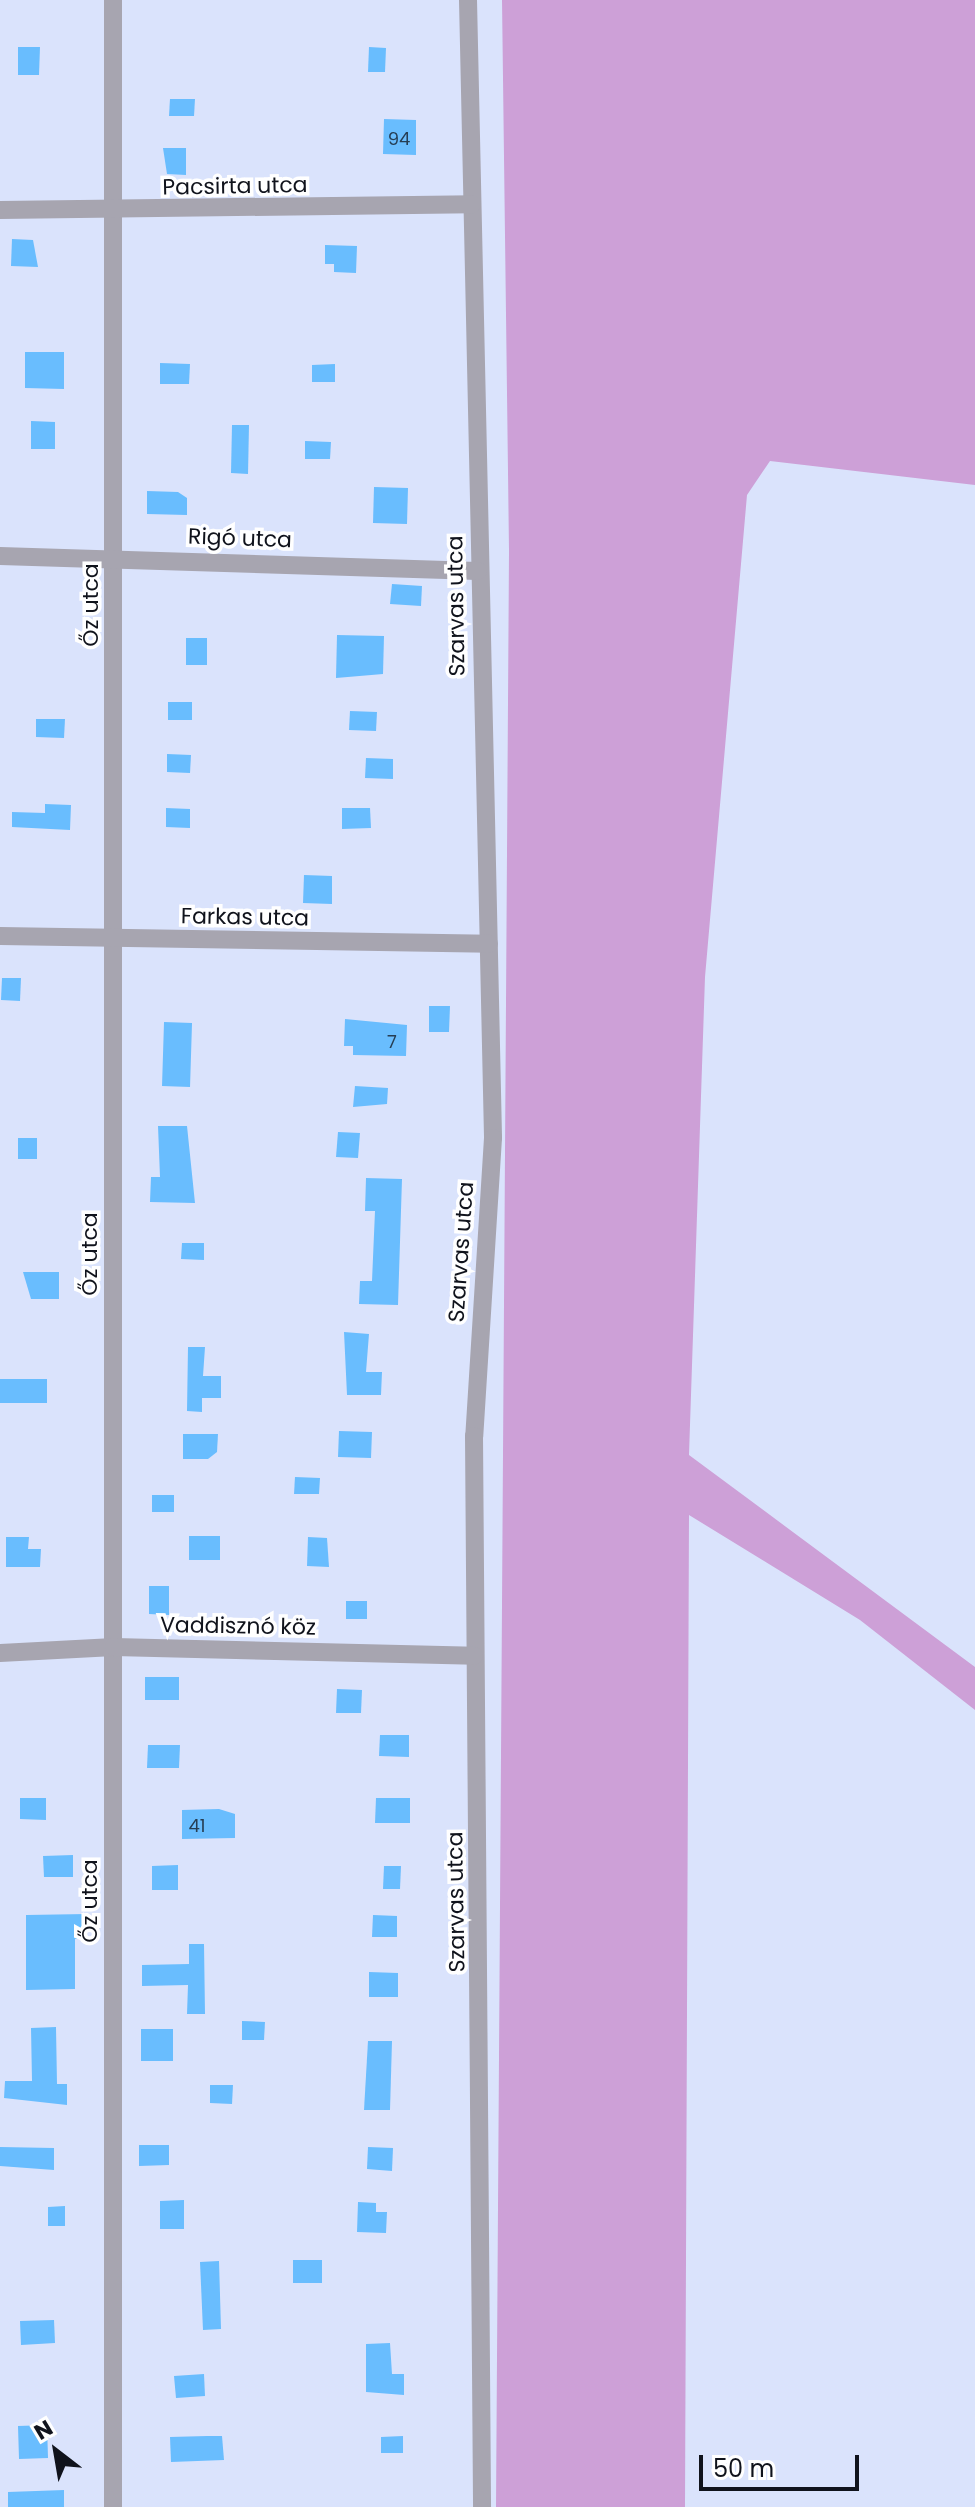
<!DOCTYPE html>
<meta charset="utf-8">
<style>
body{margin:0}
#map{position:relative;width:975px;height:2507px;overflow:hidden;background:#dae3fc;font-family:Poppins,sans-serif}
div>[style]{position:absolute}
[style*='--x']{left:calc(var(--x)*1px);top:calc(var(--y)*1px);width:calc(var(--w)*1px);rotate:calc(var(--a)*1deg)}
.green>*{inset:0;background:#cda0d7}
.building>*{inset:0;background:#69bdfe}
.street>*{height:18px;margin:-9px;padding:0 9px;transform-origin:9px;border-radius:9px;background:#a7a5b0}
span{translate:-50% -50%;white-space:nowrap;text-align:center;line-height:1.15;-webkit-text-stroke:7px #fff;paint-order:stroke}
.number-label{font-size:18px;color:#263e54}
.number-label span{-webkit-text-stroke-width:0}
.street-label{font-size:22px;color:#10131c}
.north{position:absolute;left:16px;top:2411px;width:80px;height:80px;-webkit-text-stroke:6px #fff;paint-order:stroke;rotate:329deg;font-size:22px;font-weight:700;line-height:32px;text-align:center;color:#10131c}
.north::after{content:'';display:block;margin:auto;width:28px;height:36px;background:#10131c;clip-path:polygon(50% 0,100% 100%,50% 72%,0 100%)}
.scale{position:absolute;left:699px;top:2455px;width:160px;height:36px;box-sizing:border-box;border:4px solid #10131c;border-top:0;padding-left:10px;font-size:24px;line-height:28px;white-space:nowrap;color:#10131c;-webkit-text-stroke:6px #fff;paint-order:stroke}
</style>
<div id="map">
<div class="green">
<i style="clip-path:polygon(502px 0,975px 0,975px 485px,770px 461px,747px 495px,705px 977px,689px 1455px,975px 1667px,975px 1710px,860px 1620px,689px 1515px,685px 2507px,496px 2507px,509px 551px)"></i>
</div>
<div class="building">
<i style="clip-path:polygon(18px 47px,40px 47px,39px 75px,18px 75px)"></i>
<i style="clip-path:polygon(369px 47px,386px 48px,385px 72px,368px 72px)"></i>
<i style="clip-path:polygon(170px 99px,195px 99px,194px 116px,169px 116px)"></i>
<i style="clip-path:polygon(384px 119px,416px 120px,416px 155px,383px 154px)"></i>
<i style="clip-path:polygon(163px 148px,186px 148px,186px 175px,167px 174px)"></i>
<i style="clip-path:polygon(12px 239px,33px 240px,38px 267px,11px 266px)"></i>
<i style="clip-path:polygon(325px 245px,357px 246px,356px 273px,334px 272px,334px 264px,325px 264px)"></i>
<i style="clip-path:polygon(25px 352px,64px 352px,64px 389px,25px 388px)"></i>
<i style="clip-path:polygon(160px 363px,190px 364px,189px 384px,160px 384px)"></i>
<i style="clip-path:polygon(335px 364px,335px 382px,312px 382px,312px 365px)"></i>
<i style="clip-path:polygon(31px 421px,55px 422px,55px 449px,31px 449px)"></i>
<i style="clip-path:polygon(232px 425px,249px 425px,248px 474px,231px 473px)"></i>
<i style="clip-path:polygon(305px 441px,331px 442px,330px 459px,305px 459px)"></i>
<i style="clip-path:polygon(374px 487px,408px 488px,407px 524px,373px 523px)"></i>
<i style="clip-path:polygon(147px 491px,178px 492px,187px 498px,187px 515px,147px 514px)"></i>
<i style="clip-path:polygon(392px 584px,422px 586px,421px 606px,390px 604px)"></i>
<i style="clip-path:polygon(337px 635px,384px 636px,383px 674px,336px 678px)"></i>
<i style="clip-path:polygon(186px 638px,207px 638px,207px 665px,186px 665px)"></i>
<i style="clip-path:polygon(168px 702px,192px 702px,192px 720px,168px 720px)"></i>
<i style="clip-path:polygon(350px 711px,377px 712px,376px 731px,349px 730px)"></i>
<i style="clip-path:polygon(36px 719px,65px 719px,64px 738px,36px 737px)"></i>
<i style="clip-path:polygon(167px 754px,191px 755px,190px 773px,167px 772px)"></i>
<i style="clip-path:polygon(366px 758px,393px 759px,393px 779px,365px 778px)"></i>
<i style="clip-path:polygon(45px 804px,71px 805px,70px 830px,12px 827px,12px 812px,45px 813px)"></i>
<i style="clip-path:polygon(166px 808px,190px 809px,190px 828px,166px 827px)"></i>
<i style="clip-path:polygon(342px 808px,370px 808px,371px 828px,342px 829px)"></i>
<i style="clip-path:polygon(304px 875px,332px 876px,332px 904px,303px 903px)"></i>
<i style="clip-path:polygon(2px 978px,21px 978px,20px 1001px,1px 1000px)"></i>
<i style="clip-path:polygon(429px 1006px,450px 1006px,449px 1032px,429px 1032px)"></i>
<i style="clip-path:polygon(345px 1019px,407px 1025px,406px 1056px,353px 1055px,353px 1046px,344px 1046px)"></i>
<i style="clip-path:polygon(164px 1022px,192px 1023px,190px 1087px,162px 1086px)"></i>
<i style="clip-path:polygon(355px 1086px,388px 1088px,387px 1104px,353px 1107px)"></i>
<i style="clip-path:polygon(158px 1126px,187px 1126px,195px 1203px,150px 1202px,151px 1177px,160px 1177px)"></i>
<i style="clip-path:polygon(338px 1132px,360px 1133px,358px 1158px,336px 1157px)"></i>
<i style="clip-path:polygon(18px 1138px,37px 1138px,37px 1159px,18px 1159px)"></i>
<i style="clip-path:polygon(366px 1178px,402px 1179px,398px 1305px,359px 1304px,360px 1281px,372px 1281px,375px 1211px,365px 1211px)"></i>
<i style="clip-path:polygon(182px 1243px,204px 1243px,204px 1260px,181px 1259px)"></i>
<i style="clip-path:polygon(23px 1272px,59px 1272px,59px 1299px,31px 1299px)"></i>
<i style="clip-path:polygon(344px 1332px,369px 1334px,366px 1372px,382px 1372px,381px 1395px,347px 1395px)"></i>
<i style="clip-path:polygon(188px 1347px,205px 1347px,203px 1376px,221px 1376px,221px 1398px,202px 1398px,202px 1412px,187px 1411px)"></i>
<i style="clip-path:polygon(0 1379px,47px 1379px,47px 1403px,0 1403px)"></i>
<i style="clip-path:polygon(339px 1431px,372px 1432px,371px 1458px,338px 1457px)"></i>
<i style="clip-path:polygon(183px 1434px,218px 1434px,217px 1452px,208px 1459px,183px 1459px)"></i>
<i style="clip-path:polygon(295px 1477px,320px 1478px,319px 1494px,294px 1494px)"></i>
<i style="clip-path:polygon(152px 1495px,174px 1495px,174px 1512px,152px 1512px)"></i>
<i style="clip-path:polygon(189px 1536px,220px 1536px,220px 1560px,189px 1560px)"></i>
<i style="clip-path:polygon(6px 1537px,29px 1537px,28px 1549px,41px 1549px,40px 1567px,6px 1567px)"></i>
<i style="clip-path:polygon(308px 1537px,327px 1538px,329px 1567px,307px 1566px)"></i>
<i style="clip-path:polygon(149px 1586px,169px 1586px,169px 1615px,149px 1614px)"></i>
<i style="clip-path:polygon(346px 1601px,367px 1601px,367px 1619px,346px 1619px)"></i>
<i style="clip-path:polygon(145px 1677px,179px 1677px,179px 1700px,145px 1700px)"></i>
<i style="clip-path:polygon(337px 1689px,362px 1690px,361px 1713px,336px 1713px)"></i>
<i style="clip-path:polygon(380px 1735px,409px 1735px,409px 1757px,379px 1756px)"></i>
<i style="clip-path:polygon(148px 1745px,180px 1745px,179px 1768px,147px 1768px)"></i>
<i style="clip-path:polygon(20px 1798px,46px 1798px,46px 1820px,20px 1819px)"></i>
<i style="clip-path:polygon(376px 1798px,410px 1798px,410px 1823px,375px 1823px)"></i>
<i style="clip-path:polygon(219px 1809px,235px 1814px,235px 1838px,182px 1839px,182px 1810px)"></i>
<i style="clip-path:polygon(73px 1855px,73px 1877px,44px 1877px,43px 1856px)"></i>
<i style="clip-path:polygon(178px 1865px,178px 1890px,152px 1890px,152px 1866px)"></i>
<i style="clip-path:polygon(384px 1866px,401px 1866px,400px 1889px,383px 1889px)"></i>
<i style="clip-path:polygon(87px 1914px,87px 1939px,75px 1939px,75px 1989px,26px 1990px,26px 1915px)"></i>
<i style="clip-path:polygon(373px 1915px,397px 1916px,397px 1937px,372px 1937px)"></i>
<i style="clip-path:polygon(189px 1944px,204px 1944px,205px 2014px,187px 2014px,188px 1985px,142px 1986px,142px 1965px,189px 1964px)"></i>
<i style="clip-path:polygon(369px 1972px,398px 1973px,398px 1997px,369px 1997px)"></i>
<i style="clip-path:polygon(242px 2021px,265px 2022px,264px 2040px,242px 2040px)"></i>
<i style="clip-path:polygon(56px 2027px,57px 2084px,67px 2084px,67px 2105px,4px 2098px,5px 2081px,32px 2081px,31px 2028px)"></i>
<i style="clip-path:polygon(141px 2029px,173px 2029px,173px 2061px,141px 2061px)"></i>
<i style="clip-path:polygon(368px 2041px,392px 2041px,390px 2110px,364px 2110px)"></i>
<i style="clip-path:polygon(210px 2085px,233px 2085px,232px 2104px,210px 2103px)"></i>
<i style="clip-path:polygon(139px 2145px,169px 2145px,169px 2165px,139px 2166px)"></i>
<i style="clip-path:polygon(0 2147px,54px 2148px,54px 2170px,0 2166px)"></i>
<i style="clip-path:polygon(368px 2147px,393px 2148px,392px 2171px,367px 2169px)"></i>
<i style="clip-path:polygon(184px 2200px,184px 2229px,160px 2229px,160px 2201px)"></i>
<i style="clip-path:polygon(358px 2202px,376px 2203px,376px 2212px,387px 2212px,386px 2233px,357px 2232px)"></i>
<i style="clip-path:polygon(65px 2206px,65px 2226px,48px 2226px,48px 2207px)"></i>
<i style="clip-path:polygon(293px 2260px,322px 2260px,322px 2283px,293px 2283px)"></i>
<i style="clip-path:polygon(219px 2261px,221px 2329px,203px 2330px,200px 2262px)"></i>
<i style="clip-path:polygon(54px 2320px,55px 2343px,21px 2345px,20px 2321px)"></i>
<i style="clip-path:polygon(390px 2343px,392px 2374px,404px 2374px,404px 2395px,366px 2392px,366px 2344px)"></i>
<i style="clip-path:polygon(204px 2374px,205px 2396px,176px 2398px,174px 2376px)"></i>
<i style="clip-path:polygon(47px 2425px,48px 2458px,19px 2459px,18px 2426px)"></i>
<i style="clip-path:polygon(207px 2436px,222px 2436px,224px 2460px,171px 2462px,170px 2437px)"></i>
<i style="clip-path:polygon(403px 2436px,403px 2453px,381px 2453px,381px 2437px)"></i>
<i style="clip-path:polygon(64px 2490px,64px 2507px,8px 2507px,8px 2492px)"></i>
</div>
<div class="street">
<i style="--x:113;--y:0;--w:2507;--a:90"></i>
<i style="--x:468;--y:0;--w:1138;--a:88.74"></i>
<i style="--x:493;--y:1138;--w:299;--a:93.6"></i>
<i style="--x:474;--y:1436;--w:1071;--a:89.57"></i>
<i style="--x:0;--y:210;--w:472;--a:-0.7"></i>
<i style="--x:0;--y:556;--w:478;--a:1.8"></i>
<i style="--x:0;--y:936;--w:489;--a:0.9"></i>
<i style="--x:0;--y:1653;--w:114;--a:-3"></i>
<i style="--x:114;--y:1647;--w:360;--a:1.4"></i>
</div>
<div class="number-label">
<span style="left:399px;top:139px">94</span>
<span style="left:392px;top:1042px">7</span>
<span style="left:197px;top:1826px">41</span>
</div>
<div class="street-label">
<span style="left:235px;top:186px;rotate:-1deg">Pacsirta utca</span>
<span style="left:240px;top:538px;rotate:2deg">Rigó utca</span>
<span style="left:91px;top:605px;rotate:-90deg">Őz utca</span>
<span style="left:456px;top:606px;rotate:-91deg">Szarvas utca</span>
<span style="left:245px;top:917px;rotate:1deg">Farkas utca</span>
<span style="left:461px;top:1252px;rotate:-86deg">Szarvas utca</span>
<span style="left:90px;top:1254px;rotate:-90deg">Őz utca</span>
<span style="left:238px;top:1626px;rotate:1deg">Vaddisznó köz</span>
<span style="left:90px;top:1901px;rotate:-90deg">Őz utca</span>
<span style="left:456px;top:1902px;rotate:-91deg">Szarvas utca</span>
</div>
<div class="north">N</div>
<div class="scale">50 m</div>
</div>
